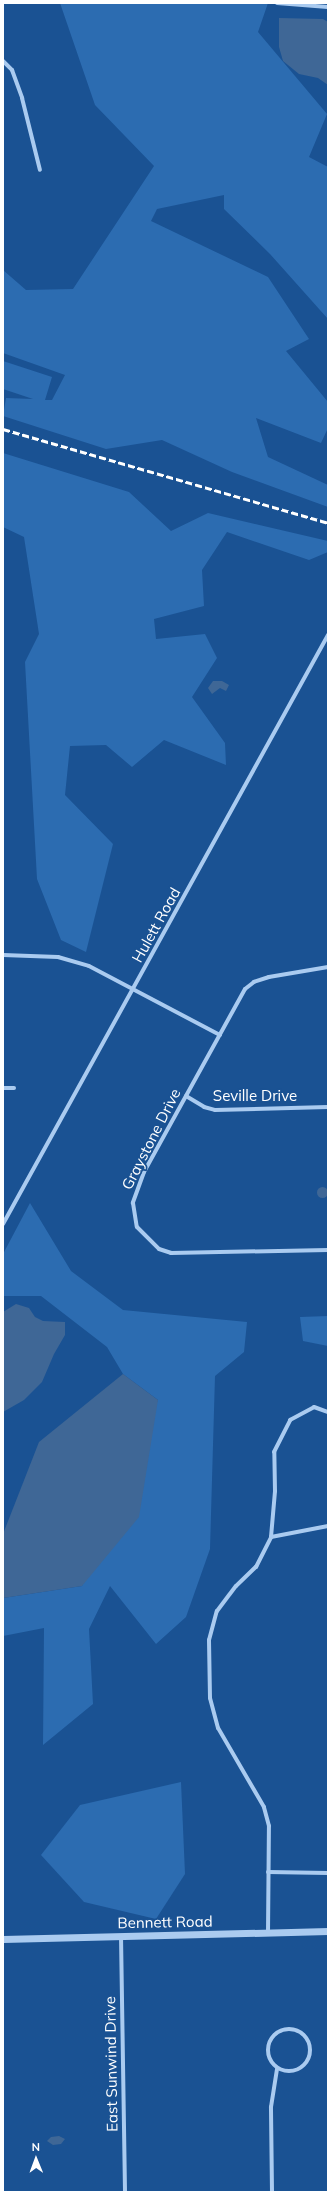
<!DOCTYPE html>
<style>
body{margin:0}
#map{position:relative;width:331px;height:2195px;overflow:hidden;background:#1a5293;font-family:Mulish,sans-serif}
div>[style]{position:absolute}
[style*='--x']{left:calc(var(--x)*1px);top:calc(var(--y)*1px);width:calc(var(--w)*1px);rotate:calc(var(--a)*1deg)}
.green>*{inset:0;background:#2c6cb1}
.water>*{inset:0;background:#3f6796}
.round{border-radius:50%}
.minor>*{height:4px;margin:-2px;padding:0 2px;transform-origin:2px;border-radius:2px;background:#aacbf0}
.minor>.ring{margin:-2px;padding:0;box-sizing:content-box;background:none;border:4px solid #aacbf0;border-radius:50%}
.tertiary>*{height:7px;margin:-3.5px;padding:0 3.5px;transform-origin:3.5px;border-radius:3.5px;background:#aacbf0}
.rail>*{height:3px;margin-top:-1.5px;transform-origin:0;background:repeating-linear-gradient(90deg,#fff 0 7px,transparent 0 10px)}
span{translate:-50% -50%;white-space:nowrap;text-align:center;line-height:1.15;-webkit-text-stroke:3.5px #1a5293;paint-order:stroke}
.street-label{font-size:15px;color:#fff}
.frame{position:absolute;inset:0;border:4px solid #fff;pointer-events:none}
.north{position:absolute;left:16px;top:2139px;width:40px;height:40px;-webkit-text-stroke:3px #1a5293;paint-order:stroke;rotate:359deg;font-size:11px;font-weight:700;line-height:16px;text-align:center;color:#fff}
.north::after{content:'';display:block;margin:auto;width:14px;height:18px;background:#fff;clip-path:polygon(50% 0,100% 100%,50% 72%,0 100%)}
</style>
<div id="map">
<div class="green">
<i style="clip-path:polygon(60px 3px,268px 3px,258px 32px,327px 114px,309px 157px,328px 167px,328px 319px,270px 254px,224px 209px,224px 195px,157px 209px,151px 221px,268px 277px,309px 339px,286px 351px,328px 402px,328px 428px,321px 443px,256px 418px,268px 457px,328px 485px,328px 507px,232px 472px,162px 440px,106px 449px,3px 416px,6px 398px,33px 399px,3px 389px,3px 361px,52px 377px,45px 400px,52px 400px,65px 375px,3px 353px,3px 270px,26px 290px,73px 289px,154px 166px,95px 105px)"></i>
<i style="clip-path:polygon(3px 453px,129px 492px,171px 531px,208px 513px,328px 541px,328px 552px,309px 560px,227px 532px,202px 570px,204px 606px,154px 619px,156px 639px,205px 634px,217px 658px,192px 697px,225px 743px,226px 765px,164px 740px,132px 767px,106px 745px,70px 746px,65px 795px,113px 844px,86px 952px,61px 940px,37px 879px,25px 662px,39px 634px,24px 537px,3px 527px)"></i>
<i style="clip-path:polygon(30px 1203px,71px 1271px,123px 1310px,247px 1322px,244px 1352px,215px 1376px,210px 1549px,186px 1617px,156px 1644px,110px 1586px,89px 1629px,93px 1704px,43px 1745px,44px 1628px,3px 1636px,3px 1598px,82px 1586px,158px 1400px,123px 1374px,107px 1347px,41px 1296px,3px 1296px,3px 1254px)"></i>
<i style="clip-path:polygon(328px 1316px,328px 1346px,303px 1341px,300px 1317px)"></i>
<i style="clip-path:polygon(181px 1782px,185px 1874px,156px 1919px,84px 1902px,41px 1855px,80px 1805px)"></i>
</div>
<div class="water">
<i style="clip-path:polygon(279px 18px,323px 19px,328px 22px,328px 85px,318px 78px,299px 74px,283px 61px,279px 47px)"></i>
<i style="clip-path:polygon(213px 681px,222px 681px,229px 685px,226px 691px,220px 688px,212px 694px,208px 688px)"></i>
<i class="round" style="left:316.5px;top:1186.5px;width:11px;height:11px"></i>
<i style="clip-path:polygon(16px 1304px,29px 1308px,35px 1317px,43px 1321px,65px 1322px,65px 1335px,54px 1354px,42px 1382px,24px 1400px,3px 1412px,3px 1312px)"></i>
<i style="clip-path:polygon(123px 1374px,158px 1400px,139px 1517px,82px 1586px,3px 1598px,3px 1534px,39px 1442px)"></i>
<i style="clip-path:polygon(59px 2136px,65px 2139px,61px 2144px,53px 2145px,47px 2141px,51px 2137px)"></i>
</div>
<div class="minor">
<i style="--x:277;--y:3;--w:51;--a:4.5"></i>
<i style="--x:3;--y:61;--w:13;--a:45"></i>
<i style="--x:12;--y:70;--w:30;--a:70"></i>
<i style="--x:22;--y:98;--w:74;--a:76"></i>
<i style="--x:3;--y:955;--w:55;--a:2.1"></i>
<i style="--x:58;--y:957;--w:32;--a:16"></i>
<i style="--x:89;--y:966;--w:148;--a:27.8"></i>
<i style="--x:328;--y:967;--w:60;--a:170.4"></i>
<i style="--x:269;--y:977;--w:16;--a:162"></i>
<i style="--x:254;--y:982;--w:11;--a:142"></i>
<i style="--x:245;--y:989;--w:209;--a:118.9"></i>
<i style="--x:144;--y:1172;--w:33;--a:110"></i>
<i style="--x:133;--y:1203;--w:24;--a:81"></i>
<i style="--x:137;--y:1227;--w:31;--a:45"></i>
<i style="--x:159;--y:1249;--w:13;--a:18"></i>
<i style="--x:171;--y:1253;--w:157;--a:-1.1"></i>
<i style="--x:3;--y:1088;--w:11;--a:0"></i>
<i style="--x:186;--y:1096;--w:21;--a:31"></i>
<i style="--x:204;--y:1107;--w:11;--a:15"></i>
<i style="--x:215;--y:1110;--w:113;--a:-1.5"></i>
<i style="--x:3;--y:1224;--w:673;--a:-61.11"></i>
<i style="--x:271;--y:1537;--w:58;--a:-10.9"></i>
<i style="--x:268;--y:1872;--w:60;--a:1"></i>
<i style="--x:268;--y:1933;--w:107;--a:-89.5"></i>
<i style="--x:269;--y:1826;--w:20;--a:-105"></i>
<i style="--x:264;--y:1807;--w:91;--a:-120.2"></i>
<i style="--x:218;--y:1728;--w:31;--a:-105"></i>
<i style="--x:210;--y:1698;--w:58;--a:-91"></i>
<i style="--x:209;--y:1640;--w:30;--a:-75"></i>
<i style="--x:217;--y:1611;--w:31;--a:-53"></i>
<i style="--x:236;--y:1586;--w:28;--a:-44"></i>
<i style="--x:256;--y:1567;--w:34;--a:-63"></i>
<i style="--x:271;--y:1537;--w:46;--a:-85"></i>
<i style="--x:275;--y:1491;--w:39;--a:-91"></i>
<i style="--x:274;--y:1452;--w:36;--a:-63"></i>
<i style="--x:290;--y:1420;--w:27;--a:-28"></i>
<i style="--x:314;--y:1407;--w:15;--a:20"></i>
<i style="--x:121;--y:1936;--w:256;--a:89.1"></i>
<i class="ring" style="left:268px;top:2029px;width:38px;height:38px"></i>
<i style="--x:272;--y:2192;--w:85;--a:-90.7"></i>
<i style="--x:271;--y:2107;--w:39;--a:-81"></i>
</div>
<div class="tertiary">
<i style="--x:3;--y:1939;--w:325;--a:-1.4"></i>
</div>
<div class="rail">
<i style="--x:3;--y:429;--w:338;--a:16.1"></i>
</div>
<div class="street-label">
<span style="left:156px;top:925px;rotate:-61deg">Hulett Road</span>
<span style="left:255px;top:1096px">Seville Drive</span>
<span style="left:151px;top:1139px;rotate:-63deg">Graystone Drive</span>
<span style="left:165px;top:1922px;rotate:-1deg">Bennett Road</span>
<span style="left:111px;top:2064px;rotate:-91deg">East Sunwind Drive</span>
</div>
<div class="frame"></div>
<div class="north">N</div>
</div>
